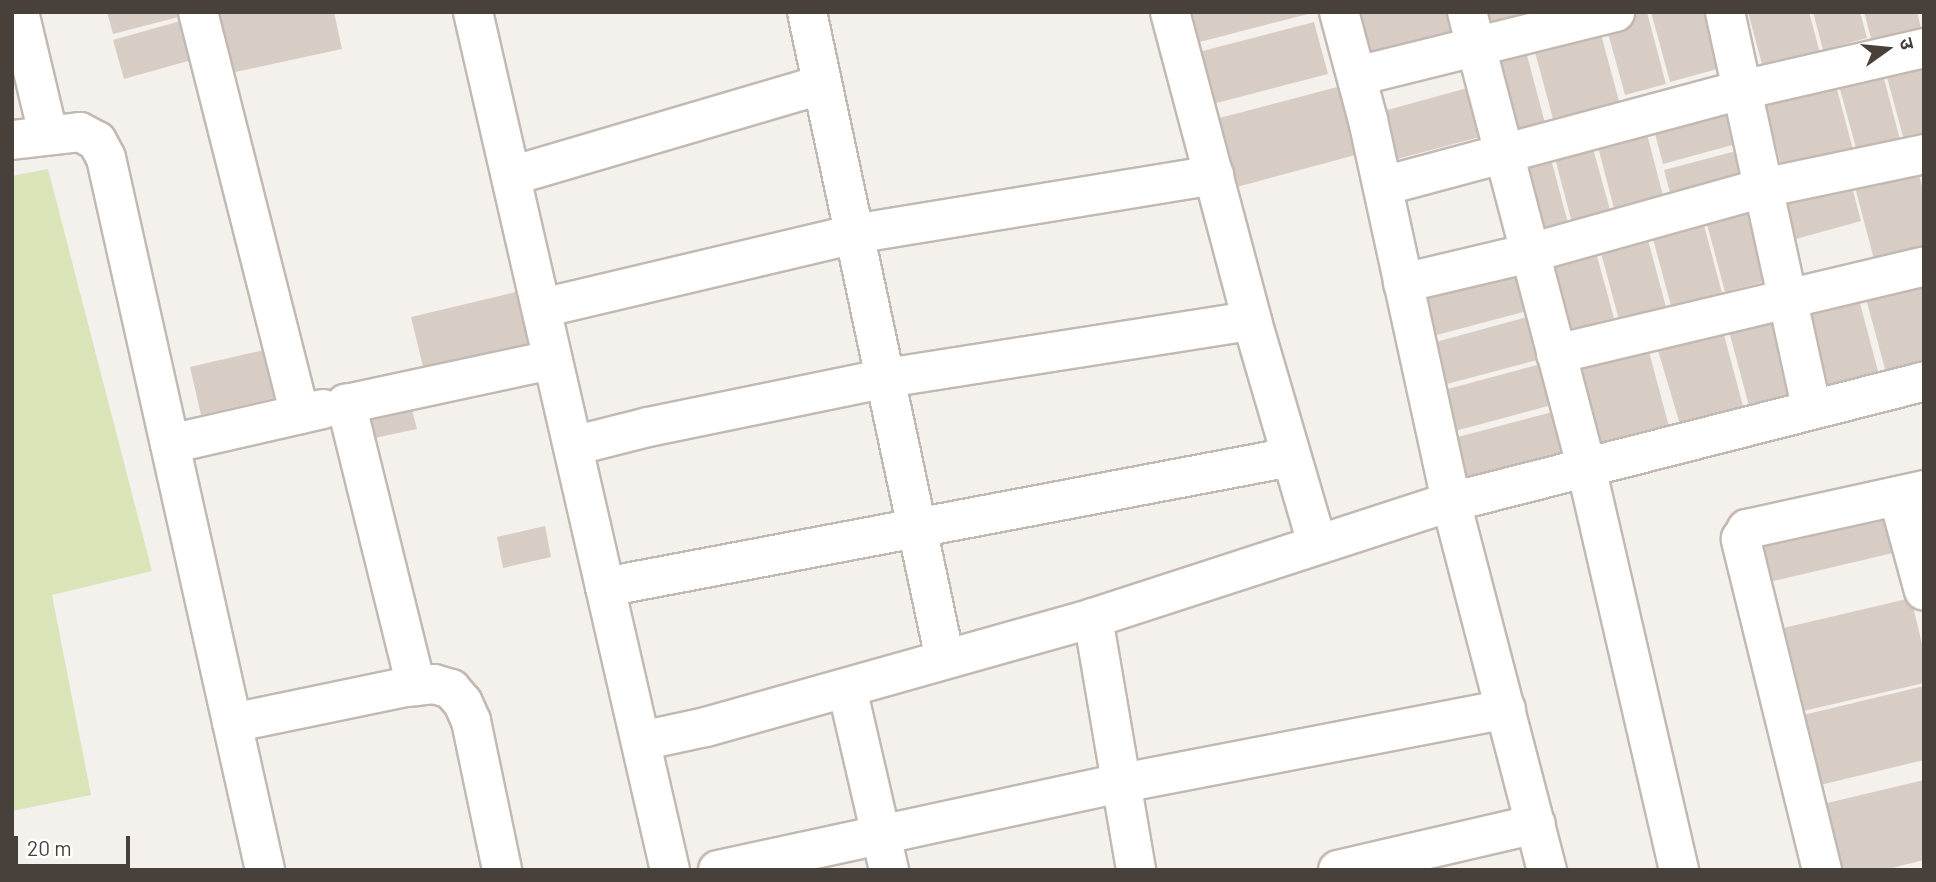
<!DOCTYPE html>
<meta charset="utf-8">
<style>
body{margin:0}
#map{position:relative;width:1936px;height:882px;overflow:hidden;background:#f4f0ec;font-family:Barlow,"Noto Sans Devanagari",sans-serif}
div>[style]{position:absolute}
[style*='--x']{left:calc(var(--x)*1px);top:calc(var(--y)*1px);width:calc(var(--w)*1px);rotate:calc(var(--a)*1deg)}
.green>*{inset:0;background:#d9e4b9}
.building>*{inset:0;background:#d8cdc5}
.roads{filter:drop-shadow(2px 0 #c2b9b2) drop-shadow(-2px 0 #c2b9b2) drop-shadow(0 2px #c2b9b2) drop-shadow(0 -2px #c2b9b2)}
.minor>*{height:38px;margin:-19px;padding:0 19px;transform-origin:19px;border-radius:19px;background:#fff}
span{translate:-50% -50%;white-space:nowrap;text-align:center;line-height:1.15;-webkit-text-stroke:7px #fff;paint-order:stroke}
.frame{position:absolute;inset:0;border:14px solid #48403a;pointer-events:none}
.north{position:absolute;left:1852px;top:14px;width:70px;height:70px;-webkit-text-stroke:5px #fff;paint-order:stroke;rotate:75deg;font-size:19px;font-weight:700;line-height:28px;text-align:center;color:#48403a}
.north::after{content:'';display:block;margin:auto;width:24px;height:32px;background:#48403a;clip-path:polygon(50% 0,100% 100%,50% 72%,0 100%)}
.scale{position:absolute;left:14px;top:836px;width:116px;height:32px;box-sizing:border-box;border:4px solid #48403a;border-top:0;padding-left:9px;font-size:21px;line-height:24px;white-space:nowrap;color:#48403a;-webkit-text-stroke:5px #fff;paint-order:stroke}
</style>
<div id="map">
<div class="green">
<i style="clip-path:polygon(48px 169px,152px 571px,52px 595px,91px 795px,12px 811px,12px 176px)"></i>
</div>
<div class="building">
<i style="clip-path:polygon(107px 12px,181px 12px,182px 16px,113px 34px)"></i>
<i style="clip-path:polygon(217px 12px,334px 12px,342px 49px,231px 73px)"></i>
<i style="clip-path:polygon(1179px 12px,1312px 12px,1312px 13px,1188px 45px)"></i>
<i style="clip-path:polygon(1367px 12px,1463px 12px,1470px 41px,1361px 69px,1348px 17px)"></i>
<i style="clip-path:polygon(1477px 12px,1568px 12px,1485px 42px)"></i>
<i style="clip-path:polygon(1641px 12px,1647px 12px,1666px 84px,1625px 95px,1605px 22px)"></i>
<i style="clip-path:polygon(1651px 12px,1706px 12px,1721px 68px,1670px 82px)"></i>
<i style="clip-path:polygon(1748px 12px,1809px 12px,1820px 53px,1763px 68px)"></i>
<i style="clip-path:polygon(1813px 12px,1860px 12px,1867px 38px,1823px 50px)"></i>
<i style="clip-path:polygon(1864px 12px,1917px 12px,1921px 28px,1872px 42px)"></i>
<i style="clip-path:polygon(184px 20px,195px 59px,124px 79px,113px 40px)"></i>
<i style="clip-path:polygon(1314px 22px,1328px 74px,1205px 106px,1191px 54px)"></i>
<i style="clip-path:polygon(1598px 23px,1619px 101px,1553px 119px,1532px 41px)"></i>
<i style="clip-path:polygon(1523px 40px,1545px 123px,1505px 134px,1483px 51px)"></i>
<i style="clip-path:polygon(1924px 60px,1924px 151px,1908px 155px,1885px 70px)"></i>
<i style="clip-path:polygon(1882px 71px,1902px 147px,1859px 159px,1838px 82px)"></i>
<i style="clip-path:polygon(1835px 82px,1856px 161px,1785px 180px,1764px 101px)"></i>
<i style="clip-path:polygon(1478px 85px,1491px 134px,1386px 162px,1373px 114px)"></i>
<i style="clip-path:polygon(1341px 86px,1359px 154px,1226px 190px,1208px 121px)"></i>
<i style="clip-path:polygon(1727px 110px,1736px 144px,1663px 164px,1654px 130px)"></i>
<i style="clip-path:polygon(1646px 130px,1667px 211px,1618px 224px,1597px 143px)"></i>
<i style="clip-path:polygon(1592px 145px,1614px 224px,1575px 234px,1554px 155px)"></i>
<i style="clip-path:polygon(1736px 151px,1746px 189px,1674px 208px,1664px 170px)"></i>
<i style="clip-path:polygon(1550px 155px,1572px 238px,1534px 249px,1512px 166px)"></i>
<i style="clip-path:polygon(1915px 160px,1924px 193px,1924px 250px,1875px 263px,1852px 176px)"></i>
<i style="clip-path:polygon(1850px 179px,1861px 221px,1796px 239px,1785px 196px)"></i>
<i style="clip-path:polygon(1749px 197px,1771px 280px,1725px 292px,1703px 209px)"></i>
<i style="clip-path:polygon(1700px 210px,1722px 293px,1671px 306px,1649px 224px)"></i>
<i style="clip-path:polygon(1644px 225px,1666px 307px,1619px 320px,1597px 238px)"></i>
<i style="clip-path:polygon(1592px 238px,1614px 318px,1559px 333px,1537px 253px)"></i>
<i style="clip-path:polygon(1525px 261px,1538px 308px,1433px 336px,1421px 289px)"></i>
<i style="clip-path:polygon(1924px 275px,1924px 375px,1889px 384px,1864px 291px)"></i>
<i style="clip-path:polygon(520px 291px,534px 350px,425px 375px,411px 317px)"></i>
<i style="clip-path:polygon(1857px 292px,1882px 386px,1828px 401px,1803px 306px)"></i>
<i style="clip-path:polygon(1773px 308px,1800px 409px,1753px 421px,1726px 320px)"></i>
<i style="clip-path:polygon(1538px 314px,1549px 357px,1447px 384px,1436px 342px)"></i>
<i style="clip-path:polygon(1720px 320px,1747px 421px,1684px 438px,1654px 337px)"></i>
<i style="clip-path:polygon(1647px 344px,1672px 438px,1594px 459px,1569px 365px)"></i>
<i style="clip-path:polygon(264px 350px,275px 398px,201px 415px,190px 367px)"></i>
<i style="clip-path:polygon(1548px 362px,1559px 403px,1455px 431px,1444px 390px)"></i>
<i style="clip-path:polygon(409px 398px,417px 429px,370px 439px,363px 409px)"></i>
<i style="clip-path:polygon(1560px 410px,1573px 459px,1468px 488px,1454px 438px)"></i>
<i style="clip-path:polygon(1883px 508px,1893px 553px,1769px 582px,1759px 537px)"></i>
<i style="clip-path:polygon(545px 526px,551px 557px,503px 568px,497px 537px)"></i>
<i style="clip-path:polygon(1911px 598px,1924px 652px,1924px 683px,1799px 712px,1779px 629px)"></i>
<i style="clip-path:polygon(1924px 686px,1924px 760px,1816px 786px,1799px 716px)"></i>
<i style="clip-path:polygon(1924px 780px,1924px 860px,1884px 870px,1838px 870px,1823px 804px)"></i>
</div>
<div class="roads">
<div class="minor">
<i style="--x:19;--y:12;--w:125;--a:76.6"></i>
<i style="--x:198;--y:12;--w:415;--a:75.8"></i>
<i style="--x:473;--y:12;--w:880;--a:77.07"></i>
<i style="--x:807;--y:12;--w:662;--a:77.96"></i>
<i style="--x:1170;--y:12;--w:320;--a:75.1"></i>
<i style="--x:1252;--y:321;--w:232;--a:73.7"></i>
<i style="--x:1339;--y:12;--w:112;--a:75"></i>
<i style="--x:1368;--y:120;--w:391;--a:77.7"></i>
<i style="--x:1451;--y:502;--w:380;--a:75.4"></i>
<i style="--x:1467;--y:12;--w:470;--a:75.3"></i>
<i style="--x:1586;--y:467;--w:414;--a:77"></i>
<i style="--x:1725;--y:12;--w:407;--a:77.7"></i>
<i style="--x:1357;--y:76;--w:266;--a:-13.9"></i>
<i style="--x:12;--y:140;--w:68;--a:-6.7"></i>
<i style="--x:80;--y:132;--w:19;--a:28"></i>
<i style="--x:97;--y:141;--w:19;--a:62"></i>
<i style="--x:106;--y:158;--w:730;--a:77.41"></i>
<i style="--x:511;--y:176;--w:323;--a:-16.4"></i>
<i style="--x:1383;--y:186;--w:372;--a:-15"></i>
<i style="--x:1742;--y:90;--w:187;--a:-13"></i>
<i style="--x:1403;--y:283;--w:130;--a:-13.3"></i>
<i style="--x:1530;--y:253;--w:242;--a:-15.6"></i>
<i style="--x:1763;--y:188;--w:165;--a:-11.9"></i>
<i style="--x:542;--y:308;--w:321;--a:-13.3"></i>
<i style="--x:854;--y:234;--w:365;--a:-9.3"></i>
<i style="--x:1556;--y:354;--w:378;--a:-13.4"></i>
<i style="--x:170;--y:444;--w:157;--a:-12.9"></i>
<i style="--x:573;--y:446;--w:77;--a:-14.2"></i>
<i style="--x:648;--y:427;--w:243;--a:-11.6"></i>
<i style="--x:886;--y:378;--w:370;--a:-8.9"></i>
<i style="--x:1898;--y:496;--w:98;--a:74.7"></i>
<i style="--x:605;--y:587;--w:698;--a:-10.73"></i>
<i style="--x:1093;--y:618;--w:256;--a:80.3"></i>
<i style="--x:416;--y:686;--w:291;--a:-103.9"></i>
<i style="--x:346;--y:404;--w:211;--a:-12.1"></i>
<i style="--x:847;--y:688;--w:187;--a:77"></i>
<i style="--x:232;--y:723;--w:178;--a:-11.7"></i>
<i style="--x:406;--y:687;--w:28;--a:-6"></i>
<i style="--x:434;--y:684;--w:18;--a:16"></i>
<i style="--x:451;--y:689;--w:18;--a:49"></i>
<i style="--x:463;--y:703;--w:20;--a:66"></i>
<i style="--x:471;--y:721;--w:152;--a:78.2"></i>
<i style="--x:641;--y:741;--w:66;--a:-12.2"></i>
<i style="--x:706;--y:727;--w:402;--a:-15.7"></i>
<i style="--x:1093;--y:618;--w:376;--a:-18"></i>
<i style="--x:1451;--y:502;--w:488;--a:-14.3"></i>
<i style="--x:718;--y:870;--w:413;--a:-12.2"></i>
<i style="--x:1122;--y:783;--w:391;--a:-10.9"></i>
<i style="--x:1338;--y:870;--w:203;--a:-13.1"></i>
<i style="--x:1822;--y:870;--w:341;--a:-103.8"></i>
<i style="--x:1741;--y:539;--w:12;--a:-59"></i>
<i style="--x:1747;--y:529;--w:181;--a:-12.4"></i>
</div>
</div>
<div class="frame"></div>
<div class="north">उ</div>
<div class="scale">20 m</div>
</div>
